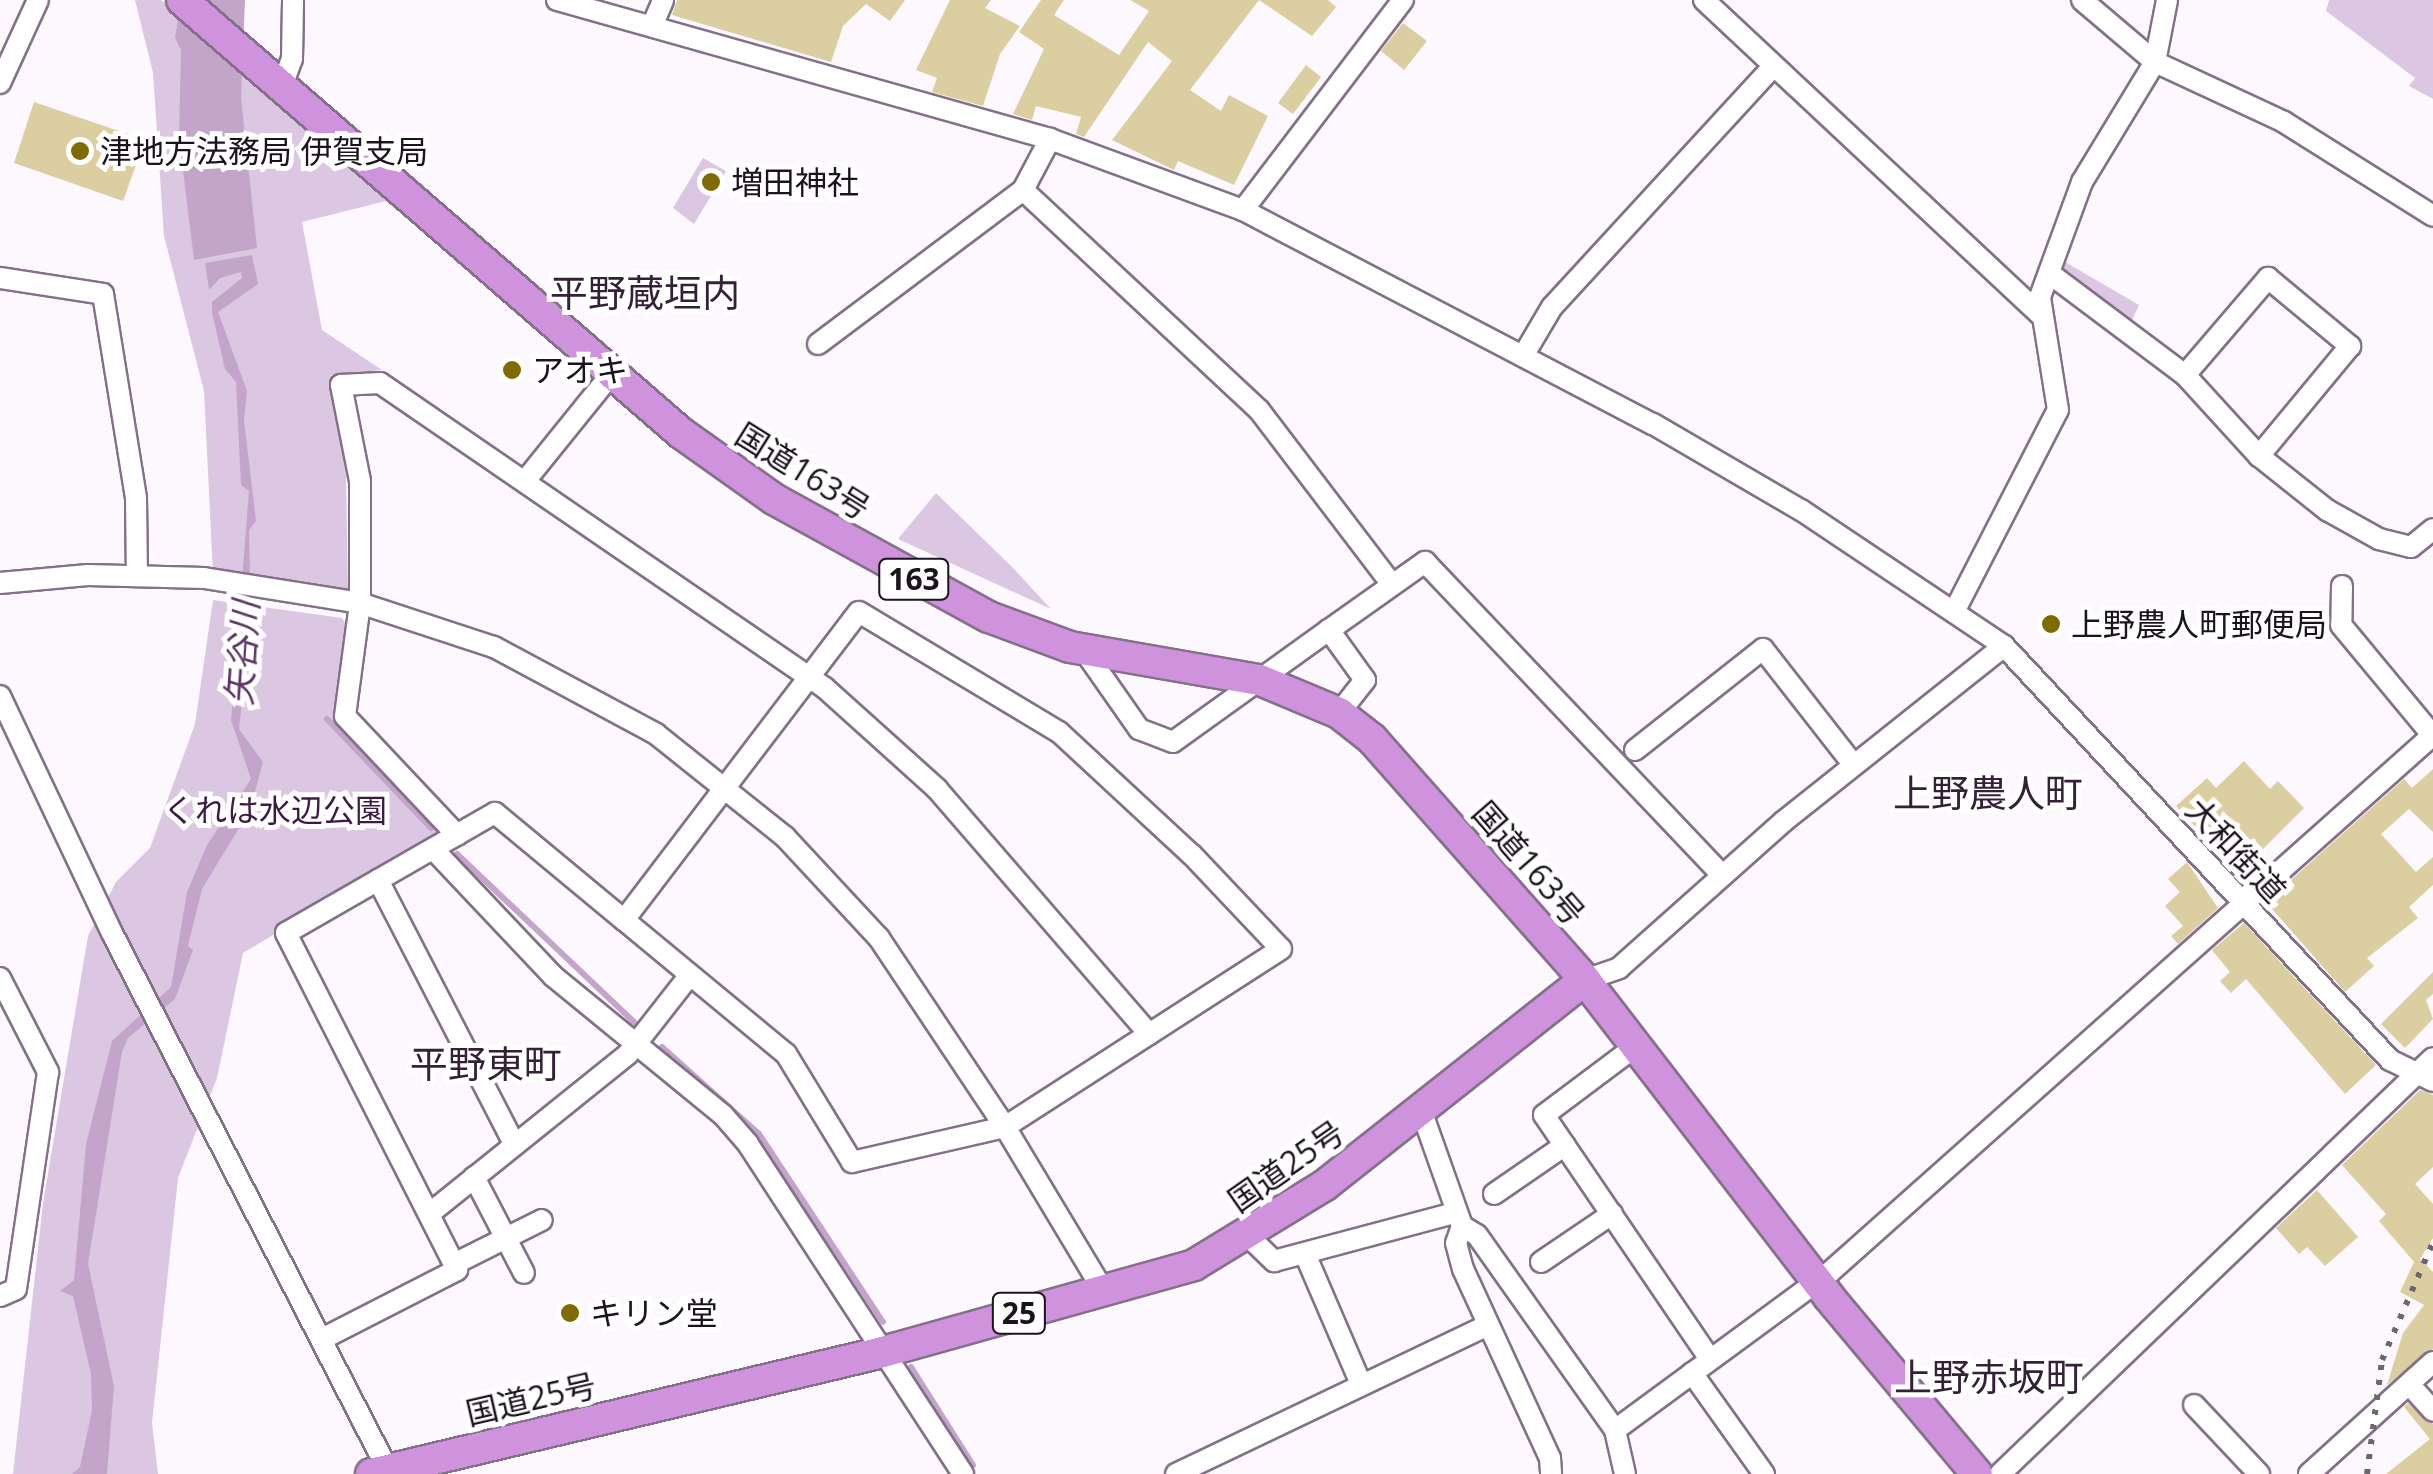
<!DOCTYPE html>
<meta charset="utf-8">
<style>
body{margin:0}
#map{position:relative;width:2433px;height:1474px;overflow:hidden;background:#fdf8fe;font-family:"Open Sans","Noto Sans JP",sans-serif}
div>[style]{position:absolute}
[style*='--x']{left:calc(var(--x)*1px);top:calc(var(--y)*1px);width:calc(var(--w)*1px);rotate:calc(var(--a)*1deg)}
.green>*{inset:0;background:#dcc7e2}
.water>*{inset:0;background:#c3a5ca}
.stream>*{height:6px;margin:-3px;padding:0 3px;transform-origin:3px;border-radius:3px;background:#c3a5ca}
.building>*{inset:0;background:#dbcea0}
.roads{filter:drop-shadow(2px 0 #85708a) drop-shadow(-2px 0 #85708a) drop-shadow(0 2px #85708a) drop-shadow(0 -2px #85708a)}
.minor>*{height:20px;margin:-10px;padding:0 10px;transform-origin:10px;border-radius:10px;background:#fff}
.highway>*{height:30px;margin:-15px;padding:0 15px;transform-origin:15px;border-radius:15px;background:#cf92dd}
.rail>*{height:6px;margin-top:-3px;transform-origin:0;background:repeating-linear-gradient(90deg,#6d666f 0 5px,transparent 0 15px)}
.dots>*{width:28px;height:28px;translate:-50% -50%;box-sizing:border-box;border:5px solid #fff;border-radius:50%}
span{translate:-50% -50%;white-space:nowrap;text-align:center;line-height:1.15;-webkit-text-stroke:10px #fff;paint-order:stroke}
.shield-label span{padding:2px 8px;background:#fff;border:2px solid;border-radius:8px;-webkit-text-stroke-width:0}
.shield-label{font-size:30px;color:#1b131d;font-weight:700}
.poi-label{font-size:32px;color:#1b131d}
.left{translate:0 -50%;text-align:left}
.street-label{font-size:32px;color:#1b131d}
.park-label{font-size:32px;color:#3e1947}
.water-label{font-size:35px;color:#5c3566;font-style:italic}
.quarter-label{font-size:38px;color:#342138}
</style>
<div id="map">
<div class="green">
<i style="clip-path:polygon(135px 0,161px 0,390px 200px,302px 222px,322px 330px,382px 370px,331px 375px,346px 477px,348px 593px,213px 574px,204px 391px,164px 236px,153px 73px)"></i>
<i style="clip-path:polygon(2329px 0,2433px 0,2433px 99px,2409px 86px,2415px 78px,2326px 11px)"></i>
<i style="clip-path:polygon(703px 158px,726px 171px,694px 224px,673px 208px)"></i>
<i style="clip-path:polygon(2060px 259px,2139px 305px,2131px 323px,2062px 273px)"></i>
<i style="clip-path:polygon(936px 493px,1012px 567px,1051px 609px,898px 539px)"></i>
<i style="clip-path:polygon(213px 600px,342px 618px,347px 626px,334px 719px,438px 829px,435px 838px,243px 953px,217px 1078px,178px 1178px,152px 1423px,158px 1474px,13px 1474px,43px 1203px,88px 936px,116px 882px,150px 848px,195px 724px)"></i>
</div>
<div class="water">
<i style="clip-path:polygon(181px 0,245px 0,241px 98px,257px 248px,194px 260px,179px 138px,181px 50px,175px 38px)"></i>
<i style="clip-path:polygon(252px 255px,258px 284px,218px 312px,247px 391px,244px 420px,256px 521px,249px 530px,251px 617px,239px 729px,263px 762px,250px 810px,202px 889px,188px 946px,193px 950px,175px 999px,128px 1038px,122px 1052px,88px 1264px,114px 1386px,107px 1474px,72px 1474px,80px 1467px,92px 1410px,91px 1374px,73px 1296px,60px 1291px,74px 1280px,86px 1144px,112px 1041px,171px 987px,187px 892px,207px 845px,251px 779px,231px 720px,249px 491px,241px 485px,236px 382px,225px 369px,212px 313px,212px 302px,242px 278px,241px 272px,220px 278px,209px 290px,205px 263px)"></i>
</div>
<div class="stream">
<i style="--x:327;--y:719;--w:151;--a:46.3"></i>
<i style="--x:457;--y:854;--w:244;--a:43.5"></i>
<i style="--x:662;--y:1047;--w:130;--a:41.9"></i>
<i style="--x:759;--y:1134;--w:225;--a:56.6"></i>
<i style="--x:911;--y:1367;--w:116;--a:57.7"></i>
</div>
<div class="building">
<i style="clip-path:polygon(677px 0,905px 0,890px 21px,866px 4px,843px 26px,831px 62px,672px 15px)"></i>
<i style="clip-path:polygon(950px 0,991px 0,985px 8px,1020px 26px,1000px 54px,983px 106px,932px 92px,937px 78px,916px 70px)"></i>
<i style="clip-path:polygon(1041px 0,1064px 0,1054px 15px,1119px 55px,1149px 11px,1130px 0,1259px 0,1190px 90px,1221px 111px,1229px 95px,1268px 116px,1234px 185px,1178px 161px,1174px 170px,1112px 140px,1172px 61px,1148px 42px,1084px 137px,1076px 134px,1081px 117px,1036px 106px,1032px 120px,1013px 114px,1044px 49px,1019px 32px)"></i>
<i style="clip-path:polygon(1259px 0,1328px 0,1336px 7px,1312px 36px)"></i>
<i style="clip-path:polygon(1403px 23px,1427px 41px,1404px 70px,1381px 51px)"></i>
<i style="clip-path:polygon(1306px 65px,1321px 77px,1293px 114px,1278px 103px)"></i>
<i style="clip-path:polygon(34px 102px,145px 140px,123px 201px,14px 163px)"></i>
<i style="clip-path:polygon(2244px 761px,2270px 789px,2278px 781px,2304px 808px,2239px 873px,2176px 806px,2207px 778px,2216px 788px)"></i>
<i style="clip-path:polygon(2433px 769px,2433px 832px,2409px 809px,2381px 834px,2416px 872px,2433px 857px,2433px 885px,2409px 907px,2418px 918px,2367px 958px,2374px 966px,2345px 992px,2266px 902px,2404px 779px,2412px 788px)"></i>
<i style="clip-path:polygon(2187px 862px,2218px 908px,2178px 944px,2171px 936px,2183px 926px,2165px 906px,2180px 892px,2168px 879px)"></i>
<i style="clip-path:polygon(2244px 923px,2376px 1065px,2345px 1094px,2246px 979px,2231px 993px,2220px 981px,2230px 972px,2212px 950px)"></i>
<i style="clip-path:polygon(2433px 972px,2433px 994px,2426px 1000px,2433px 1019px,2405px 1048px,2381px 1024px)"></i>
<i style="clip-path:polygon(2420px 1090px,2433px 1095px,2433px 1167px,2415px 1184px,2433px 1204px,2433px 1238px,2420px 1259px,2433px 1272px,2433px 1349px,2387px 1385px,2403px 1333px,2424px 1305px,2400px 1292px,2414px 1262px,2379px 1221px,2386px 1214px,2342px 1165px)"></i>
<i style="clip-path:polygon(2317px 1190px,2358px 1237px,2325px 1266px,2307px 1247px,2299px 1254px,2276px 1228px)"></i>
<i style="clip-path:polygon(2408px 1403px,2433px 1424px,2433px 1474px,2386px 1474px,2430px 1439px,2404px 1407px)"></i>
</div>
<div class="roads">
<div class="minor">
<i style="--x:557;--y:0;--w:512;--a:15.75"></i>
<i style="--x:1050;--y:139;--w:206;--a:20.2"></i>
<i style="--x:1243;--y:210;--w:462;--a:27.6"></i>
<i style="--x:1653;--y:424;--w:171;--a:30.2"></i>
<i style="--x:1801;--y:510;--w:244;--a:33.8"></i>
<i style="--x:2004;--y:646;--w:566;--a:47"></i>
<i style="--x:2390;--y:1060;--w:48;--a:26"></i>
<i style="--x:1704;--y:0;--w:460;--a:43.1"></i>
<i style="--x:2082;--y:0;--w:96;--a:40.3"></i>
<i style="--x:2155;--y:62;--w:142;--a:24.9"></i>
<i style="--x:2284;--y:122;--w:176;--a:32.2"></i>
<i style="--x:653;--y:24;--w:26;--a:-67"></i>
<i style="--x:0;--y:83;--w:91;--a:-65.4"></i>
<i style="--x:282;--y:86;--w:29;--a:-70"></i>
<i style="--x:292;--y:59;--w:59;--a:-89"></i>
<i style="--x:1023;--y:190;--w:323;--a:43"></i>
<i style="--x:1259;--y:410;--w:216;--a:52.7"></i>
<i style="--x:1243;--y:210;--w:264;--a:-52.7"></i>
<i style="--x:2049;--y:273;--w:170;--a:36.9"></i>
<i style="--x:2185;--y:375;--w:110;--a:47.6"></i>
<i style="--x:2259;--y:456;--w:87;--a:38.5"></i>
<i style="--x:2327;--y:510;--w:60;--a:29.1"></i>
<i style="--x:2379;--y:539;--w:33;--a:14"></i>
<i style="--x:2411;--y:547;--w:28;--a:-39"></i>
<i style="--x:0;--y:278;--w:104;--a:8.8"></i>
<i style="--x:103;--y:294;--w:207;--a:80.8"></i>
<i style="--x:136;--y:498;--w:77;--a:89.3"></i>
<i style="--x:818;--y:344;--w:256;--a:-36.9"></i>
<i style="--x:1023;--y:190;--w:58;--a:-62.1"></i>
<i style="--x:1523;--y:356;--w:57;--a:-59.4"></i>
<i style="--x:1552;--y:307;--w:326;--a:-47.4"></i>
<i style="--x:2185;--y:375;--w:128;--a:-49.4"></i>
<i style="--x:2268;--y:278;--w:107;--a:39.7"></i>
<i style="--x:2350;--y:346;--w:143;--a:129.6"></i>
<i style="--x:525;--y:481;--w:140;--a:-51.1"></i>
<i style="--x:0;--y:583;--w:88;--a:-5.2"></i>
<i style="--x:88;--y:575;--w:116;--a:1.5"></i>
<i style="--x:204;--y:578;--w:158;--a:9.1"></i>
<i style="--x:360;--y:603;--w:141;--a:18.2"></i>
<i style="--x:494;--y:647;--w:184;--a:28.2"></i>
<i style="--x:656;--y:734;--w:165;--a:38.6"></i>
<i style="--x:785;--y:837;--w:138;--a:47.1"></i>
<i style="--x:879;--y:938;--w:227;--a:56.3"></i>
<i style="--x:1005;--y:1127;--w:190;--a:59"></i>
<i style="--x:2342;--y:586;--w:39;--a:91"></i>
<i style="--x:2341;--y:625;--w:144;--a:50.3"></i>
<i style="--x:1955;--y:610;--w:225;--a:-62.8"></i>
<i style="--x:2058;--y:410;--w:114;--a:-99.1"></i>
<i style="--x:2040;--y:297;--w:122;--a:-69.9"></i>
<i style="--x:2082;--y:182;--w:140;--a:-58.7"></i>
<i style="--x:2155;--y:62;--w:63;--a:-79"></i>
<i style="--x:859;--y:612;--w:233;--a:31"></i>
<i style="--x:1059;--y:732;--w:181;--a:42.8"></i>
<i style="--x:1192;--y:855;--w:129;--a:46.6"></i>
<i style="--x:1281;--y:949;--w:328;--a:147.2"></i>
<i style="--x:1005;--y:1127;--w:157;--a:167.1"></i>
<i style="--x:852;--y:1162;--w:127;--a:-121.4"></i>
<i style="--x:786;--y:1054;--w:210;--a:-140.4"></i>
<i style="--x:624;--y:920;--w:387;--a:-52.7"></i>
<i style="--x:1083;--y:649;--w:98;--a:55"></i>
<i style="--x:1139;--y:729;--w:36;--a:21"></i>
<i style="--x:1173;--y:742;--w:192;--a:-35.7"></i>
<i style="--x:0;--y:696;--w:262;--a:64.7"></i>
<i style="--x:112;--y:933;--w:608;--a:62.8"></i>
<i style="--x:1339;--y:713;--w:42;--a:-51.8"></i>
<i style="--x:1365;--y:680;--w:62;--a:-125.8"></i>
<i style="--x:1329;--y:630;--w:118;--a:-35.3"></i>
<i style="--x:1425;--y:562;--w:431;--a:46.5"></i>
<i style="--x:1635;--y:750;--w:163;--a:-38.3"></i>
<i style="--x:1763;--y:649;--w:146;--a:52"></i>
<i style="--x:457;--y:835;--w:163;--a:-133.3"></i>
<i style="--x:345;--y:716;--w:114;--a:-82.4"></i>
<i style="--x:360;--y:603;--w:122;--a:-90"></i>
<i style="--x:360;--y:481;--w:98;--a:-101.2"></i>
<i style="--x:341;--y:385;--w:39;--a:-3"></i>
<i style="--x:380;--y:383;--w:539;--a:34.43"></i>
<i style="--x:825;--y:688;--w:151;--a:42"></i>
<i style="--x:937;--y:789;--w:324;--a:49.1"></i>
<i style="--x:433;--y:849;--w:175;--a:46.6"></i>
<i style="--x:553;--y:976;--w:220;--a:39.3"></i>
<i style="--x:723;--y:1115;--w:38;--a:49"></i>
<i style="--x:748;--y:1144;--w:394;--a:56.9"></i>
<i style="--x:378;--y:880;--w:298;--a:62.7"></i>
<i style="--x:0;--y:978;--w:106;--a:62.9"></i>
<i style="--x:48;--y:1072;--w:219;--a:98.4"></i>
<i style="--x:16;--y:1289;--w:17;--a:156"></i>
<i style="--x:1585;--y:980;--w:36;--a:-19"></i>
<i style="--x:1619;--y:968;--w:221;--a:-41.7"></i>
<i style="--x:1784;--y:821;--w:281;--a:-38.5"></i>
<i style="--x:1636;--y:1046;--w:115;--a:143.1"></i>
<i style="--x:1544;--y:1115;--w:295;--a:55.8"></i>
<i style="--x:1421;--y:1110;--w:123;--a:70.5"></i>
<i style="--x:1462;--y:1226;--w:17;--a:31"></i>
<i style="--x:1477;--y:1235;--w:239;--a:54.7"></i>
<i style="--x:1615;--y:1430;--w:45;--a:77.2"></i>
<i style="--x:474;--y:1177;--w:108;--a:62.5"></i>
<i style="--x:1494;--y:1194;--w:86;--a:-34.6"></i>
<i style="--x:429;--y:1214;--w:255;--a:-38.8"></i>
<i style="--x:628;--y:1054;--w:100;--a:-51.9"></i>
<i style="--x:1462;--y:1226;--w:18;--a:109"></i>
<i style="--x:1456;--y:1243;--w:27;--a:75"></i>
<i style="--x:1463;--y:1269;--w:208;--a:65.3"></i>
<i style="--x:1550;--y:1458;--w:16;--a:86"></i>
<i style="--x:1249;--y:1237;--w:35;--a:44"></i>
<i style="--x:1274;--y:1261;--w:187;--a:-14.9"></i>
<i style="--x:1305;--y:1254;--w:142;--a:66.7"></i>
<i style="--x:1541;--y:1262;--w:86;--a:-34.1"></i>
<i style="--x:454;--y:1264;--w:98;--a:-26.6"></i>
<i style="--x:322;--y:1339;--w:152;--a:-27.1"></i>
<i style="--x:457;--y:1270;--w:378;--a:-116.9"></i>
<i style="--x:286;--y:933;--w:241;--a:-29.9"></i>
<i style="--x:495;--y:813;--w:168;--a:39.7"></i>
<i style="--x:1692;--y:1373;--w:124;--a:54.5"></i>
<i style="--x:2409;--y:1384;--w:36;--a:48"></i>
<i style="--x:2194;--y:1405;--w:95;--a:46.7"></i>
<i style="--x:1615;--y:1430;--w:267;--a:-36.3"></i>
<i style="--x:1830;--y:1272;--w:807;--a:-41.69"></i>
<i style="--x:1176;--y:1474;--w:344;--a:-25.5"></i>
<i style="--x:2000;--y:1474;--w:600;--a:-43.85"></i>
<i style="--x:2309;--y:1474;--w:167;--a:-42.1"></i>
</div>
<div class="highway">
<i style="--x:182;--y:0;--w:661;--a:40.95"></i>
<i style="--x:681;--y:433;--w:114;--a:35.4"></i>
<i style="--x:774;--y:499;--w:245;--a:28.8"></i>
<i style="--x:989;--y:617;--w:86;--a:20.3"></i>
<i style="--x:1070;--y:647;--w:193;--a:9.9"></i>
<i style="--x:1260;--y:680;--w:86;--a:22.7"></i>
<i style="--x:1339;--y:713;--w:42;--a:38.2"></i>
<i style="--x:1372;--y:739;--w:322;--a:48.5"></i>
<i style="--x:1585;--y:980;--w:399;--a:52.4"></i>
<i style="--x:1828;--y:1296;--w:232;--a:50.1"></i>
<i style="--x:371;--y:1474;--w:526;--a:-13.4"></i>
<i style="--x:883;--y:1352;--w:323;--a:-15.6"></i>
<i style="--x:1194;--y:1265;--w:153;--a:-31.4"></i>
<i style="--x:1325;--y:1185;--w:331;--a:-38.3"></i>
</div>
</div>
<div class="rail">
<i style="--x:2367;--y:1474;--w:115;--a:-82.5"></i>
<i style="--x:2382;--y:1360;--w:129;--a:-66.6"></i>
</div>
<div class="dots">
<i style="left:80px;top:151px;background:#806a02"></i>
<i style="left:711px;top:182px;background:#806a02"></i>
<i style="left:512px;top:370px;background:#806a02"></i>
<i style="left:2051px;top:624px;background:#806a02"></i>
<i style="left:570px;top:1313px;background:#806a02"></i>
</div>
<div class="shield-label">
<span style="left:914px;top:579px">163</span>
<span style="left:1019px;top:1313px">25</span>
</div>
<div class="poi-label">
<span class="left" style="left:100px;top:151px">津地方法務局 伊賀支局</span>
<span class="left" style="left:731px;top:182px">増田神社</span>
<span class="left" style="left:532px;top:370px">アオキ</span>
<span class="left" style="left:2071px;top:624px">上野農人町郵便局</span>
<span class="left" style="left:590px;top:1313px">キリン堂</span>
</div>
<div class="street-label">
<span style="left:803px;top:471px;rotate:32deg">国道163号</span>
<span style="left:2236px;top:850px;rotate:47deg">大和街道</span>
<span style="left:1529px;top:863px;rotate:49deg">国道163号</span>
<span style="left:1286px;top:1166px;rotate:-35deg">国道25号</span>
<span style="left:531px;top:1399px;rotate:-13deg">国道25号</span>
</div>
<div class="park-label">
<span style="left:275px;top:810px">くれは水辺公園</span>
</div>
<div class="water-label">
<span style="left:242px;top:653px;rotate:-86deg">矢谷川</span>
</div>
<div class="quarter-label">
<span style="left:645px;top:293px">平野蔵垣内</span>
<span style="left:1988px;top:793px">上野農人町</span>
<span style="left:486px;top:1064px">平野東町</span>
<span style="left:1989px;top:1377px">上野赤坂町</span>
</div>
</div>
